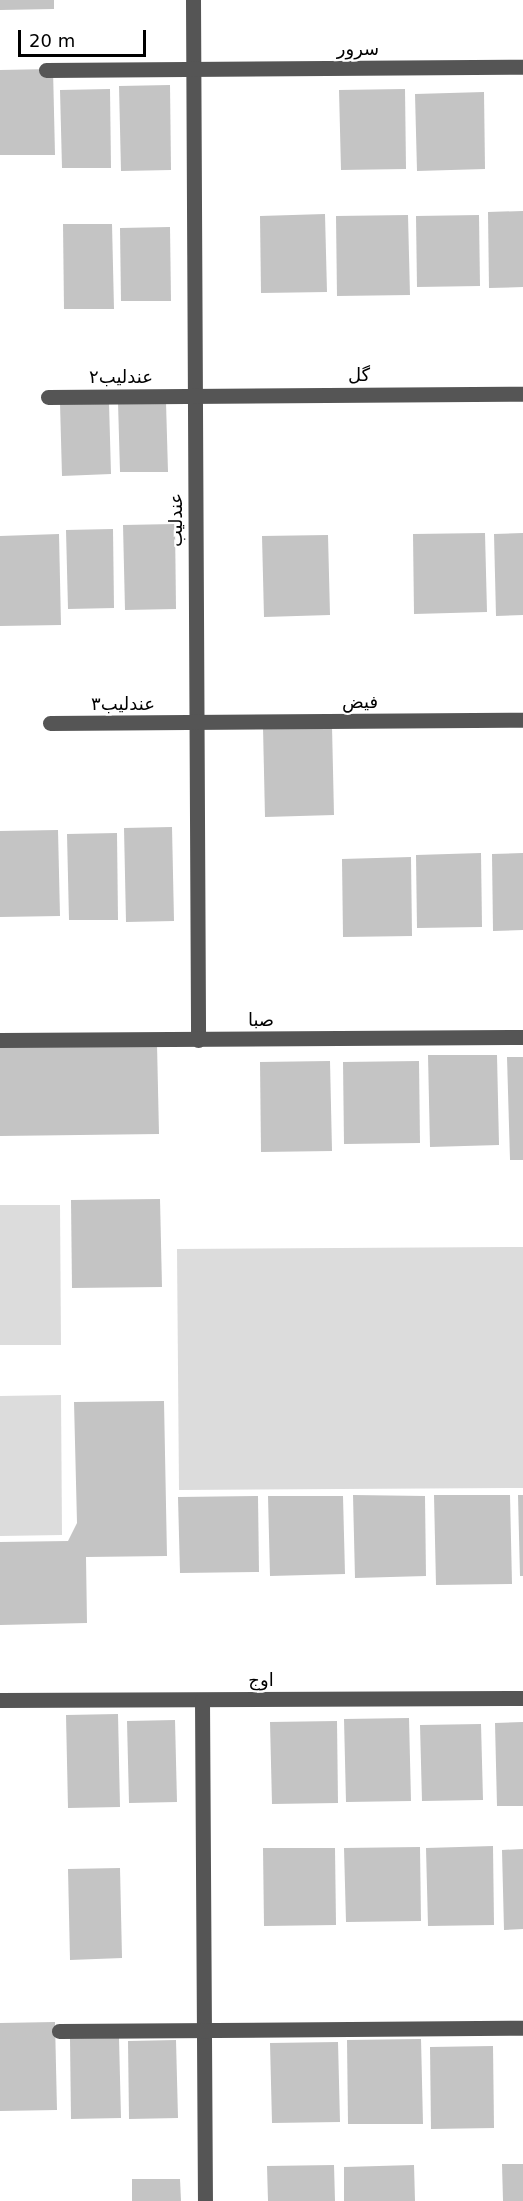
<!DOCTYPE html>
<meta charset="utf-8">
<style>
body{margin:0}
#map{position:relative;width:523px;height:2201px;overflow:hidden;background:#fff;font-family:"DejaVu Sans",Vazirmatn,sans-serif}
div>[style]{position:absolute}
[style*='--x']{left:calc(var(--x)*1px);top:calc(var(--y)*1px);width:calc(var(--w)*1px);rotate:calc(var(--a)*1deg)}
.green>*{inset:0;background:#dcdcdc}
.building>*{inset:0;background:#c4c4c4}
.minor>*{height:15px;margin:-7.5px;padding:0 7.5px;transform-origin:7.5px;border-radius:7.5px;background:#555}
span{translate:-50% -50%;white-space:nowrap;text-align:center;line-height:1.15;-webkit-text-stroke:4.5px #fff;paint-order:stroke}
.street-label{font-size:18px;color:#000}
.scale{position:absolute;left:18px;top:30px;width:128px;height:27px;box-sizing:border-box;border:3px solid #000;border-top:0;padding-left:8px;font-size:18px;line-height:21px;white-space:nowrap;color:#000;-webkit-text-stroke:4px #fff;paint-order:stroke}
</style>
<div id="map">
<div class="green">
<i style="clip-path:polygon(0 1205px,60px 1205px,61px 1345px,0 1345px)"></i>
<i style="clip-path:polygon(523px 1247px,523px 1488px,179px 1490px,177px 1249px)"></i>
<i style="clip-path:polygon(61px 1395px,62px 1535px,0 1536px,0 1396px)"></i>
</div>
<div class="building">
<i style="clip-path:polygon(0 0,54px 0,54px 9px,0 10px)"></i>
<i style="clip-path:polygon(53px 69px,55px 155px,0 155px,0 70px)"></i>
<i style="clip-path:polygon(170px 85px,171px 170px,121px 171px,119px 86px)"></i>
<i style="clip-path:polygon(110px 89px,111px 168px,62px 168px,60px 90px)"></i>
<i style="clip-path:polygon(405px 89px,406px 169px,341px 170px,339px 90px)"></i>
<i style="clip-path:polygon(484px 92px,485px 169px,417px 171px,415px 94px)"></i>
<i style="clip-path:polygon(523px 211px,523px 287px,489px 288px,488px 212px)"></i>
<i style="clip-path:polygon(325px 214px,327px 292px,261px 293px,260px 216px)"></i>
<i style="clip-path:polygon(408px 215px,410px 295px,337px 296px,336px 216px)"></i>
<i style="clip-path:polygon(479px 215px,480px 286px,417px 287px,416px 216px)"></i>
<i style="clip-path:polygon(63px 224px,112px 224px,114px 309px,64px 309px)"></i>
<i style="clip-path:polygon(170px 227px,171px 301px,121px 301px,120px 228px)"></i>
<i style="clip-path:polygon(118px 402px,166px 402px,168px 472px,120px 472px)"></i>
<i style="clip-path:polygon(60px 403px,109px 403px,111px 474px,62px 476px)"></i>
<i style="clip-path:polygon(175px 524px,176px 609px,125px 610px,123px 525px)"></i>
<i style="clip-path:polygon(113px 529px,114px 608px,68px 609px,66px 530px)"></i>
<i style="clip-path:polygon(485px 533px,487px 612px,414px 614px,413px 534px)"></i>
<i style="clip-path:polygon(523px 533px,523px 615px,496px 616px,494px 534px)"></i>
<i style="clip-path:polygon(59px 534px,61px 625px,0 626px,0 536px)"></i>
<i style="clip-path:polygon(328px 535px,330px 615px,264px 617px,262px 536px)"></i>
<i style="clip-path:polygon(332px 726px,334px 815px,265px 817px,263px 727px)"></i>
<i style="clip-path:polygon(172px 827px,174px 921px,126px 922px,124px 828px)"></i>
<i style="clip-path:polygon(58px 830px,60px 916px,0 917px,0 831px)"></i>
<i style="clip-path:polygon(117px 833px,118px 920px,69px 920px,67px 834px)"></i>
<i style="clip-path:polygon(481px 853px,482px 927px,417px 928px,416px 855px)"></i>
<i style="clip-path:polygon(523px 853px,523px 930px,493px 931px,492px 854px)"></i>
<i style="clip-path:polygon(411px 857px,412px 936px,343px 937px,342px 859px)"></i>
<i style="clip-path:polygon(157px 1044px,159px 1134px,0 1136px,0 1046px)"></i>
<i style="clip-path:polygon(428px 1055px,497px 1055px,499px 1145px,430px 1147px)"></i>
<i style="clip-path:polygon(507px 1057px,523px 1057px,523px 1160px,510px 1160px)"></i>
<i style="clip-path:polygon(330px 1061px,332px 1151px,261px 1152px,260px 1062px)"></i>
<i style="clip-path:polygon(419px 1061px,420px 1143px,344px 1144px,343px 1062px)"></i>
<i style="clip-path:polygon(160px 1199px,162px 1287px,72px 1288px,71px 1200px)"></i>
<i style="clip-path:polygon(164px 1401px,167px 1556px,86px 1557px,87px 1623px,0 1625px,0 1542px,68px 1541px,77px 1523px,74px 1402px)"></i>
<i style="clip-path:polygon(353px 1495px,425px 1496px,426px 1576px,355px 1578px)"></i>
<i style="clip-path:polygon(434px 1495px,510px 1495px,512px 1584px,436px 1585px)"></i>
<i style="clip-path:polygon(518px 1495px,523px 1495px,523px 1576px,520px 1576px)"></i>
<i style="clip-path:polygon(258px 1496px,259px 1572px,180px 1573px,178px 1497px)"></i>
<i style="clip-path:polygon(268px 1496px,343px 1496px,345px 1574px,270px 1576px)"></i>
<i style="clip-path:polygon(118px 1714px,120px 1807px,68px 1808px,66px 1715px)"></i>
<i style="clip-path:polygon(409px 1718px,411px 1801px,346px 1802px,344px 1719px)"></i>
<i style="clip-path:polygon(175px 1720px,177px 1802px,129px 1803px,127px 1721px)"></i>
<i style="clip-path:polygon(337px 1721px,338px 1803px,272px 1804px,270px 1722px)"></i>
<i style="clip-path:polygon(523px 1722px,523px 1806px,497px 1806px,495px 1723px)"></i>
<i style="clip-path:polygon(481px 1724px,483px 1800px,422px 1801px,420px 1725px)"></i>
<i style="clip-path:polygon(493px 1846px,494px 1925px,428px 1926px,426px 1848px)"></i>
<i style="clip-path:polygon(420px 1847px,421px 1921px,346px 1922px,344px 1848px)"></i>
<i style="clip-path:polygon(263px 1848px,335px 1848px,336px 1925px,264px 1926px)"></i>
<i style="clip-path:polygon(523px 1849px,523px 1929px,504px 1930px,502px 1850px)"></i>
<i style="clip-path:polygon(120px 1868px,122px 1958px,70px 1960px,68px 1869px)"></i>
<i style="clip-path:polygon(55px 2022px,57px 2110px,0 2111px,0 2023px)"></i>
<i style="clip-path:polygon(119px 2038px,121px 2118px,71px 2119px,70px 2039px)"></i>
<i style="clip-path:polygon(421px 2039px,423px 2124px,348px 2124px,347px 2040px)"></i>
<i style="clip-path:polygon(176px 2040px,178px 2118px,129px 2119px,128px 2041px)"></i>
<i style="clip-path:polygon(338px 2042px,340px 2122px,272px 2123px,270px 2043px)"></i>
<i style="clip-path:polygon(493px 2046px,494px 2128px,431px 2129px,430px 2047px)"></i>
<i style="clip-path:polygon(502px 2164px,523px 2164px,523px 2201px,503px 2201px)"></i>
<i style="clip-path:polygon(334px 2165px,335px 2201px,268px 2201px,267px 2166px)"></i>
<i style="clip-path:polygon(414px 2165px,415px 2201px,344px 2201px,344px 2167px)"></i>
<i style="clip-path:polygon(132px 2179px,180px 2179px,181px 2201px,132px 2201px)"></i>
</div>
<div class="minor">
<i style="--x:193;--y:0;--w:1040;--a:89.72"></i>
<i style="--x:46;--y:70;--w:477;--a:-0.4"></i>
<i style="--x:48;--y:397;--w:475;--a:-0.4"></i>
<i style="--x:50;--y:723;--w:473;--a:-0.4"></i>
<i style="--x:0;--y:1040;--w:523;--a:-0.33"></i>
<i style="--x:0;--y:1700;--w:523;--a:-0.22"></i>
<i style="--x:202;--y:1700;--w:501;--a:89.66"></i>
<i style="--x:59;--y:2031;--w:464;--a:-0.4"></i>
</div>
<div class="street-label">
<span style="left:358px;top:49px">سرور</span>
<span style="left:359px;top:375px">گل</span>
<span style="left:121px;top:377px">عندلیب۲</span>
<span style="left:176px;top:520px;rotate:-90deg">عندلیب</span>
<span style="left:360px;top:702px">فیض</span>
<span style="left:123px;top:704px">عندلیب۳</span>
<span style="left:261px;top:1020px">صبا</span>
<span style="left:261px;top:1680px">اوج</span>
</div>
<div class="scale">20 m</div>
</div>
